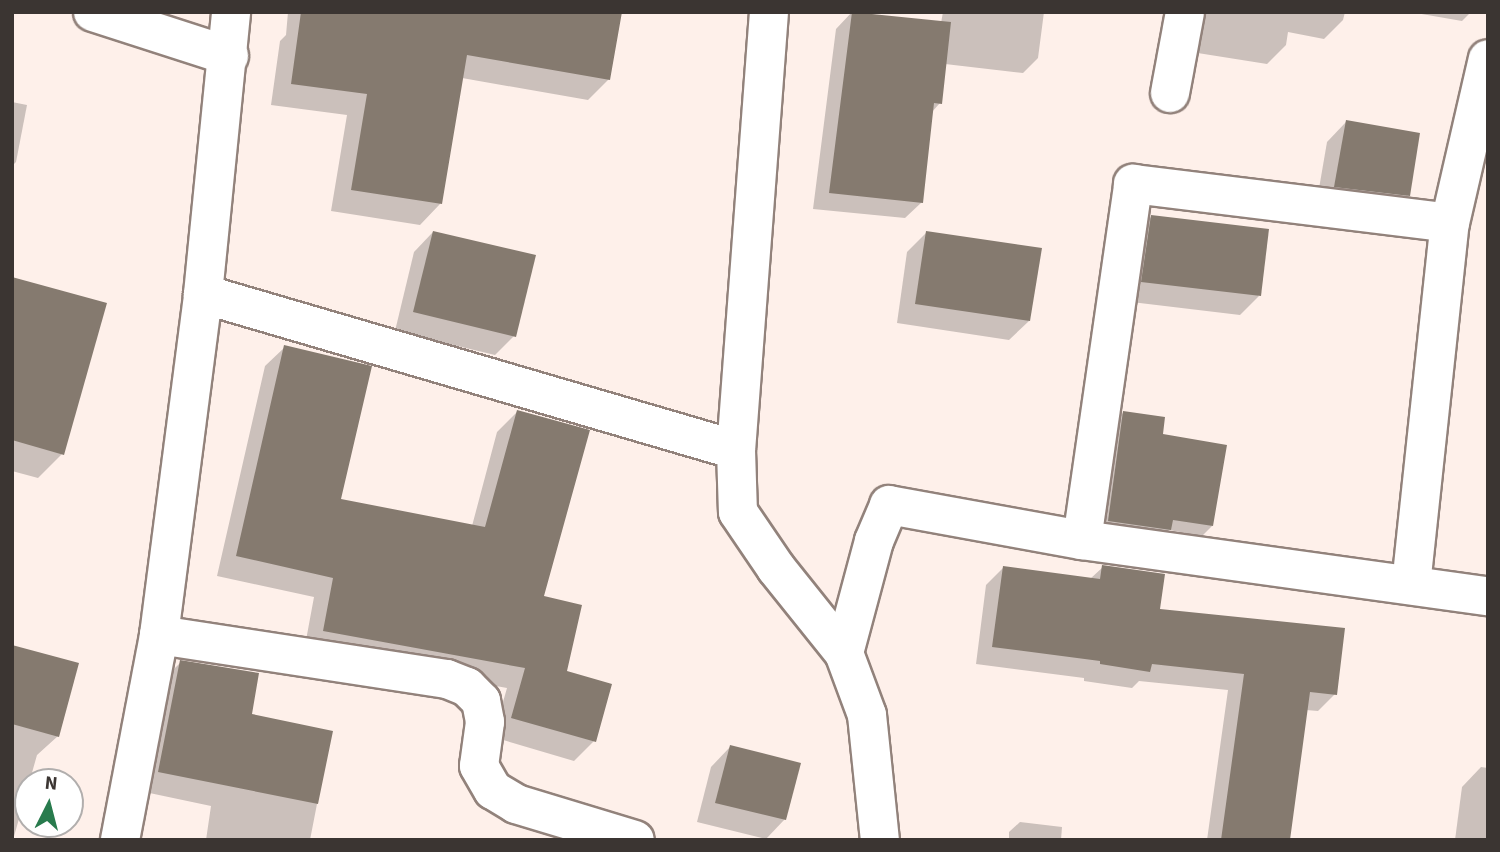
<!DOCTYPE html>
<style>
body{margin:0}
#map{position:relative;width:1500px;height:852px;overflow:hidden;background:#fef0ea;font-family:"Source Sans 3",sans-serif}
div>[style]{position:absolute}
[style*='--x']{left:calc(var(--x)*1px);top:calc(var(--y)*1px);width:calc(var(--w)*1px);rotate:calc(var(--a)*1deg)}
.shadow>*{inset:0;background:#0003}
.building>*{inset:0;background:#857a6f}
.roads{filter:drop-shadow(2px 0 #92827b) drop-shadow(-2px 0 #92827b) drop-shadow(0 2px #92827b) drop-shadow(0 -2px #92827b)}
.minor>*{height:38px;margin:-19px;padding:0 19px;transform-origin:19px;border-radius:19px;background:#fff}
span{translate:-50% -50%;white-space:nowrap;text-align:center;line-height:1.15;-webkit-text-stroke:7px #fff;paint-order:stroke}
.frame{position:absolute;inset:0;border:14px solid #3b3532;pointer-events:none}
.north{position:absolute;left:14px;top:768px;width:70px;height:70px;box-sizing:border-box;background:#fff;border:2px solid #b1aead;border-radius:50%;rotate:6deg;font-size:19px;font-weight:700;line-height:28px;text-align:center;color:#3b3532}
.north::after{content:'';display:block;margin:auto;width:24px;height:32px;background:#287b4d;clip-path:polygon(50% 0,100% 100%,50% 72%,0 100%)}
</style>
<div id="map">
<div class="shadow">
<i style="clip-path:polygon(288px 12px,621px 12px,609px 79px,588px 100px,462px 78px,440px 204px,420px 225px,331px 211px,347px 115px,271px 105px,280px 41px,286px 35px)"></i>
<i style="clip-path:polygon(852px 12px,941px 23px,943px 12px,1044px 12px,1038px 58px,1023px 73px,945px 64px,940px 103px,931px 113px,922px 202px,905px 218px,813px 209px,836px 29px)"></i>
<i style="clip-path:polygon(1191px 12px,1345px 12px,1343px 20px,1324px 39px,1288px 32px,1286px 45px,1267px 64px,1185px 51px)"></i>
<i style="clip-path:polygon(1410px 12px,1471px 12px,1462px 21px)"></i>
<i style="clip-path:polygon(12px 102px,27px 105px,16px 162px,12px 166px)"></i>
<i style="clip-path:polygon(1346px 122px,1408px 195px,1389px 215px,1316px 206px,1327px 142px)"></i>
<i style="clip-path:polygon(1151px 217px,1259px 296px,1240px 315px,1123px 301px,1132px 236px)"></i>
<i style="clip-path:polygon(433px 232px,514px 336px,495px 355px,395px 331px,414px 252px)"></i>
<i style="clip-path:polygon(926px 233px,1029px 321px,1009px 340px,897px 323px,907px 252px)"></i>
<i style="clip-path:polygon(12px 278px,62px 454px,38px 478px,12px 471px)"></i>
<i style="clip-path:polygon(285px 347px,339px 500px,472px 526px,497px 432px,517px 412px,542px 597px,565px 672px,594px 741px,574px 761px,493px 737px,507px 688px,304px 651px,314px 597px,217px 576px,265px 366px)"></i>
<i style="clip-path:polygon(1123px 413px,1161px 436px,1212px 526px,1202px 536px,1169px 530px,1159px 540px,1098px 531px,1113px 423px)"></i>
<i style="clip-path:polygon(1103px 567px,1158px 610px,1335px 694px,1318px 711px,1306px 710px,1288px 840px,1207px 840px,1228px 690px,1139px 681px,1132px 688px,1084px 681px,1084px 678px,976px 664px,986px 585px,1003px 568px,1090px 579px)"></i>
<i style="clip-path:polygon(12px 646px,58px 736px,37px 755px,13px 840px)"></i>
<i style="clip-path:polygon(181px 662px,250px 716px,331px 732px,310px 840px,206px 840px,211px 806px,140px 791px,161px 682px)"></i>
<i style="clip-path:polygon(730px 747px,785px 819px,766px 839px,697px 822px,711px 767px)"></i>
<i style="clip-path:polygon(1481px 767px,1488px 768px,1488px 840px,1455px 840px,1462px 787px)"></i>
<i style="clip-path:polygon(1020px 822px,1062px 827px,1061px 840px,1009px 840px,1009px 832px)"></i>
</div>
<div class="building">
<i style="clip-path:polygon(301px 12px,622px 12px,610px 80px,467px 55px,442px 204px,351px 190px,367px 94px,291px 84px)"></i>
<i style="clip-path:polygon(852px 12px,951px 22px,942px 104px,934px 103px,923px 203px,829px 193px)"></i>
<i style="clip-path:polygon(1346px 120px,1420px 133px,1410px 196px,1334px 187px)"></i>
<i style="clip-path:polygon(1151px 215px,1269px 229px,1261px 296px,1141px 282px)"></i>
<i style="clip-path:polygon(433px 231px,536px 255px,516px 337px,413px 312px)"></i>
<i style="clip-path:polygon(926px 231px,1042px 248px,1030px 321px,915px 304px)"></i>
<i style="clip-path:polygon(12px 277px,107px 303px,64px 455px,12px 440px)"></i>
<i style="clip-path:polygon(284px 345px,372px 366px,341px 499px,485px 527px,517px 410px,590px 430px,544px 596px,582px 605px,567px 671px,612px 684px,596px 742px,511px 718px,525px 668px,323px 631px,333px 578px,236px 556px)"></i>
<i style="clip-path:polygon(1123px 411px,1165px 417px,1163px 434px,1227px 445px,1213px 526px,1173px 520px,1171px 530px,1108px 521px)"></i>
<i style="clip-path:polygon(1102px 565px,1165px 574px,1160px 609px,1345px 628px,1337px 695px,1310px 692px,1290px 840px,1221px 840px,1244px 674px,1152px 664px,1150px 672px,1100px 664px,1100px 661px,992px 647px,1003px 566px,1100px 579px)"></i>
<i style="clip-path:polygon(12px 645px,79px 663px,59px 737px,12px 724px)"></i>
<i style="clip-path:polygon(180px 660px,259px 673px,252px 714px,333px 731px,318px 804px,158px 772px)"></i>
<i style="clip-path:polygon(730px 745px,801px 763px,786px 820px,715px 803px)"></i>
</div>
<div class="roads">
<div class="minor">
<i style="--x:93;--y:12;--w:143;--a:17.9"></i>
<i style="--x:769;--y:12;--w:439;--a:94.3"></i>
<i style="--x:736;--y:450;--w:62;--a:88.2"></i>
<i style="--x:738;--y:512;--w:68;--a:55.8"></i>
<i style="--x:776;--y:568;--w:109;--a:51.3"></i>
<i style="--x:844;--y:653;--w:66;--a:69.6"></i>
<i style="--x:867;--y:715;--w:126;--a:84.1"></i>
<i style="--x:1170;--y:93;--w:82;--a:-79.5"></i>
<i style="--x:203;--y:294;--w:555;--a:16.31"></i>
<i style="--x:1082;--y:540;--w:360;--a:-81.8"></i>
<i style="--x:1133;--y:184;--w:319;--a:7"></i>
<i style="--x:1411;--y:585;--w:364;--a:-83.9"></i>
<i style="--x:1450;--y:223;--w:168;--a:-77"></i>
<i style="--x:159;--y:635;--w:291;--a:8.7"></i>
<i style="--x:447;--y:679;--w:22;--a:22"></i>
<i style="--x:467;--y:687;--w:20;--a:45"></i>
<i style="--x:481;--y:701;--w:21;--a:79"></i>
<i style="--x:485;--y:722;--w:44;--a:97.8"></i>
<i style="--x:479;--y:766;--w:28;--a:60"></i>
<i style="--x:493;--y:790;--w:27;--a:31"></i>
<i style="--x:516;--y:804;--w:124;--a:16.8"></i>
<i style="--x:844;--y:653;--w:116;--a:-75"></i>
<i style="--x:874;--y:541;--w:39;--a:-67"></i>
<i style="--x:889;--y:505;--w:196;--a:10.3"></i>
<i style="--x:1082;--y:540;--w:410;--a:7.9"></i>
<i style="--x:120;--y:840;--w:209;--a:-79.2"></i>
<i style="--x:159;--y:635;--w:344;--a:-82.6"></i>
<i style="--x:203;--y:294;--w:283;--a:-84.3"></i>
</div>
</div>
<div class="frame"></div>
<div class="north">N</div>
</div>
